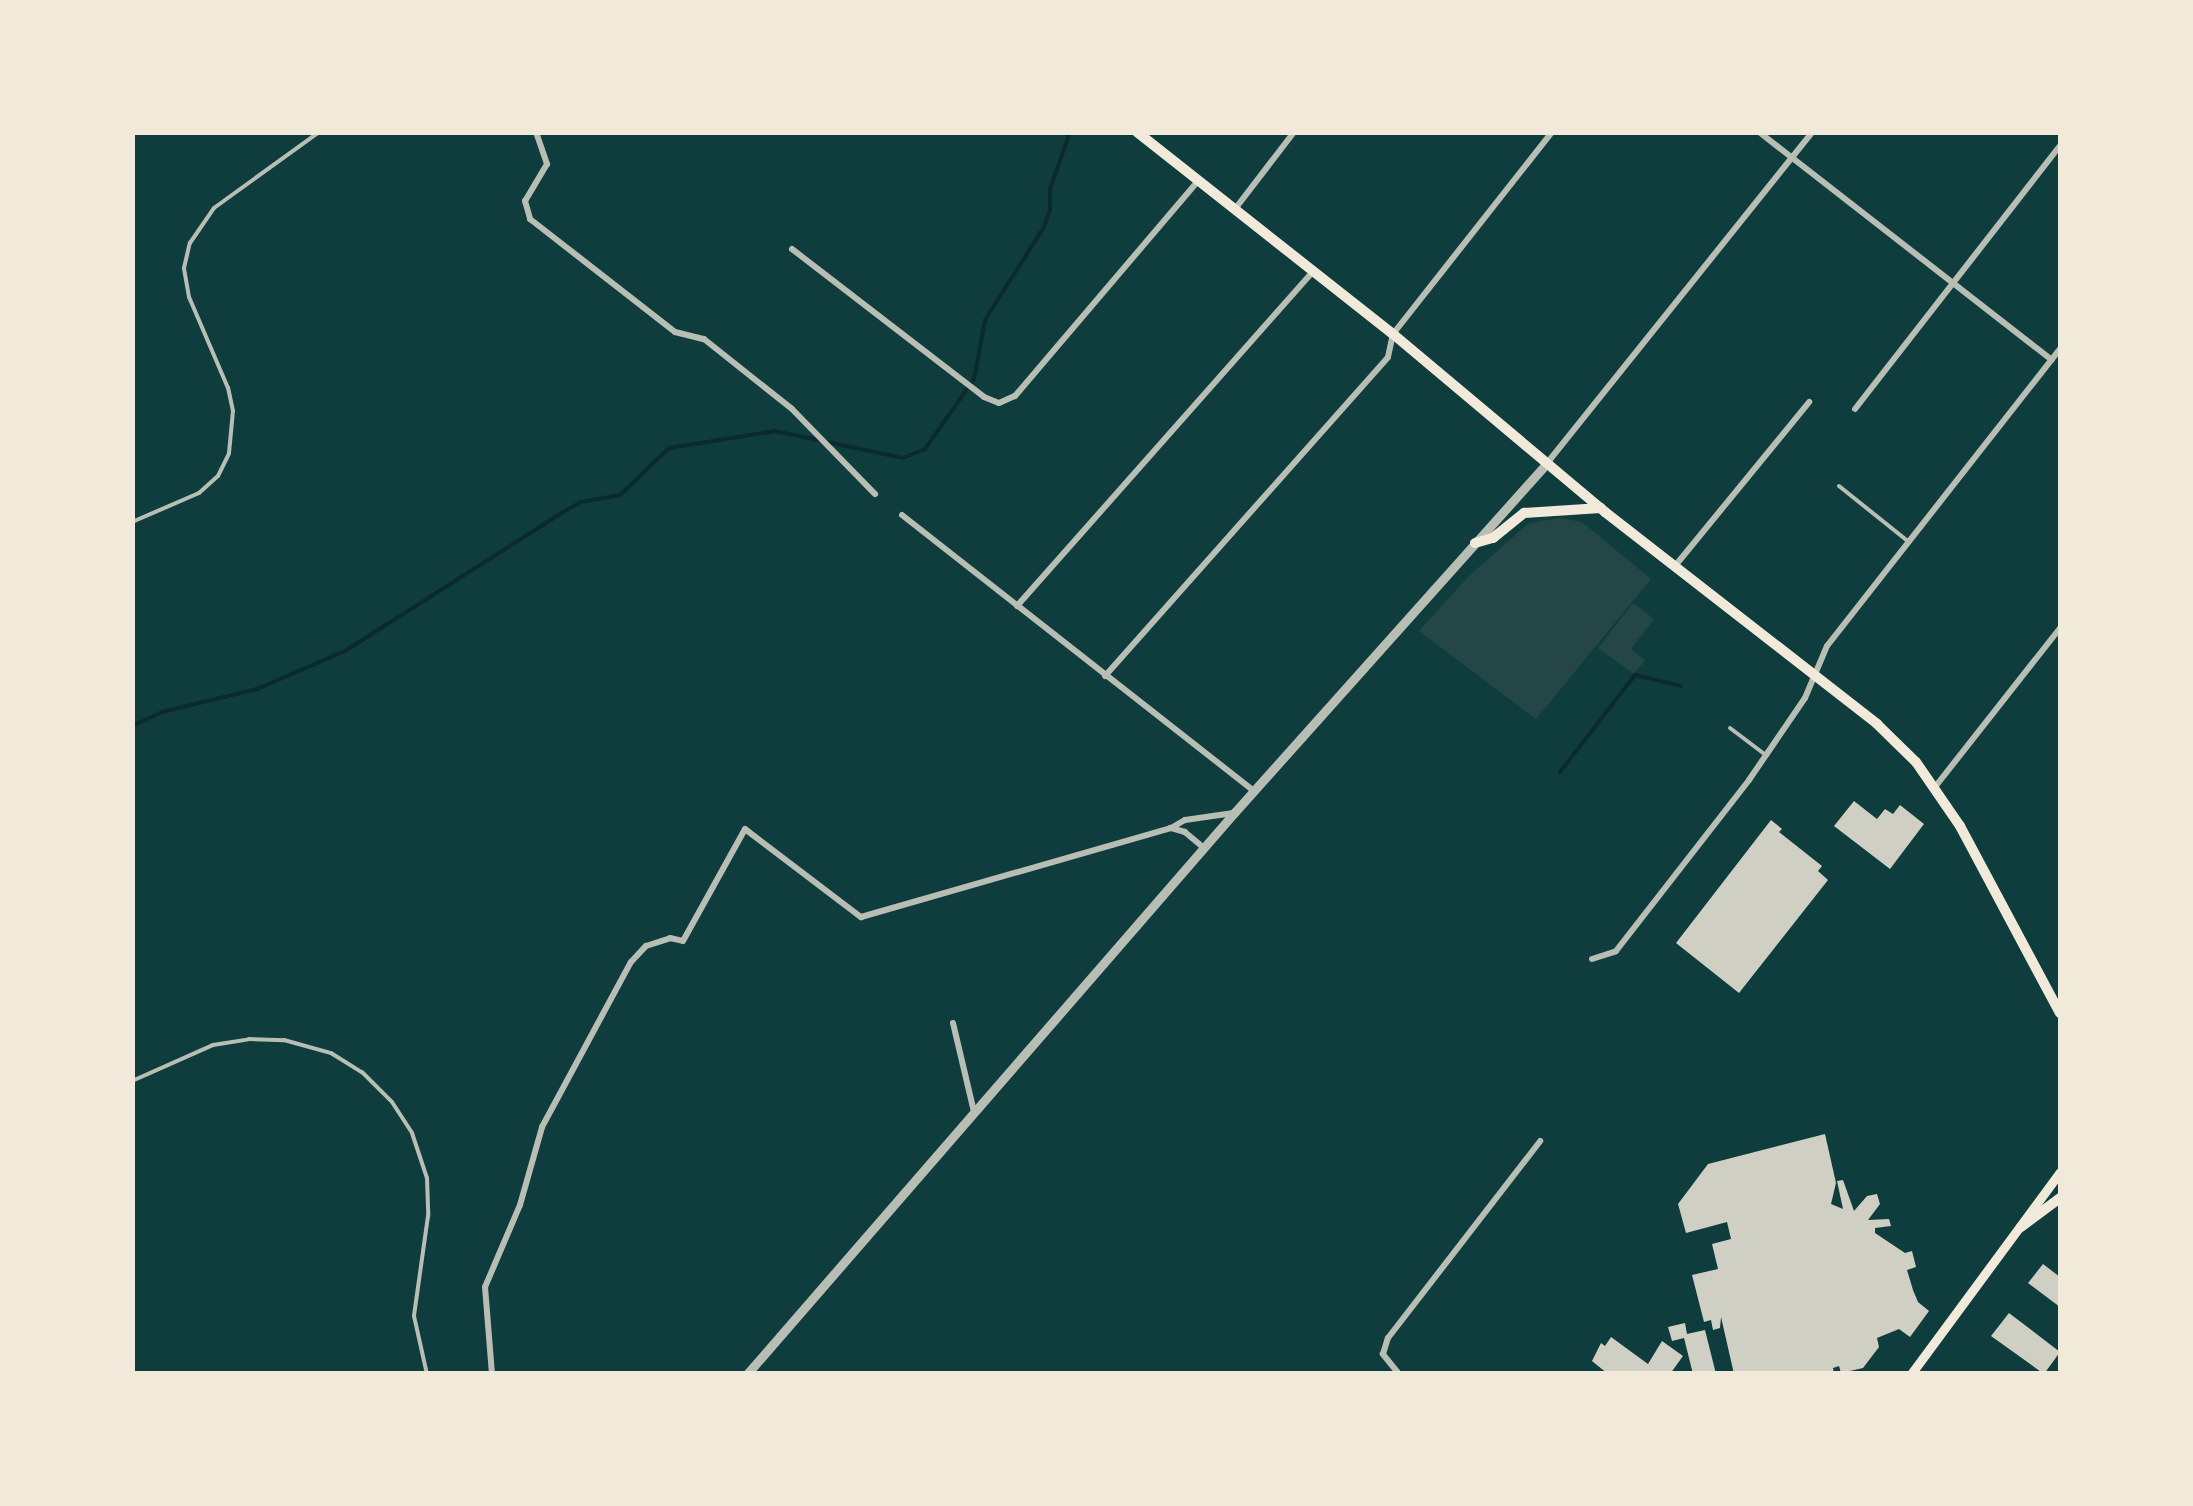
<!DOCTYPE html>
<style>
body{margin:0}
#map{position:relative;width:2193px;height:1506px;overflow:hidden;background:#0f3d3e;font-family:"Alegreya Sans",sans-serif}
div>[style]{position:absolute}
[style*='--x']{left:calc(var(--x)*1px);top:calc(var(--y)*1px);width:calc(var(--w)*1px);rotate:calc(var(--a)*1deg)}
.green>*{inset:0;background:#244646}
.stream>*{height:4px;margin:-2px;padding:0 2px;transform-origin:2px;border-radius:2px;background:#0a2a2b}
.building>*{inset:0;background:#cfcfc3}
.service>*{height:4px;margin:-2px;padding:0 2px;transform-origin:2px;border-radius:2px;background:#b8beb3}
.minor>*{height:6px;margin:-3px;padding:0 3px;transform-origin:3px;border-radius:3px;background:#b8beb3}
.tertiary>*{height:9px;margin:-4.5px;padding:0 4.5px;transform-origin:4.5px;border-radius:4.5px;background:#b8beb3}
.secondary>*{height:9px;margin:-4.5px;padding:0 4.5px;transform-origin:4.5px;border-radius:4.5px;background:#f1e9da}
.primary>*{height:10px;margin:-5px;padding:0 5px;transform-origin:5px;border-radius:5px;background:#f1e9da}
span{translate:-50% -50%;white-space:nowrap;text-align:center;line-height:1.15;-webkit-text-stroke:10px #f1e9da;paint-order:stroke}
.frame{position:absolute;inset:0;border:135px solid #f1e9da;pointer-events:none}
</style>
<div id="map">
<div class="green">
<i style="clip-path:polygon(1561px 518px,1582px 522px,1651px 579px,1536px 719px,1419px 631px,1469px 576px,1529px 523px)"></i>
<i style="clip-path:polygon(1633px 603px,1654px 619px,1631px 649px,1645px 660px,1634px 674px,1598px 648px)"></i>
</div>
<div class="stream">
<i style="--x:132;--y:726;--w:33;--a:-25"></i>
<i style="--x:162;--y:712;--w:98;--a:-13.6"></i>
<i style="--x:257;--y:689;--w:96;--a:-23.4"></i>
<i style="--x:345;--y:651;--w:261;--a:-32.5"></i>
<i style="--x:565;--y:511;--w:18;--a:-29"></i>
<i style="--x:581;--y:502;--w:40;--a:-10"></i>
<i style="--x:620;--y:495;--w:68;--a:-43.8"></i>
<i style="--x:669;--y:448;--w:107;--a:-9.1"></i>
<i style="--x:775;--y:431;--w:131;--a:11.9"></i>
<i style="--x:903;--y:458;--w:24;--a:-22"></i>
<i style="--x:925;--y:449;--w:85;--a:-55"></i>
<i style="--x:974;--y:379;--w:60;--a:-79.4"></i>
<i style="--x:985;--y:320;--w:110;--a:-57.6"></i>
<i style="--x:1044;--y:227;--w:18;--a:-71"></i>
<i style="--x:1050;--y:210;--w:21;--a:-90"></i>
<i style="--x:1050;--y:189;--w:60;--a:-70.7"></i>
<i style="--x:1560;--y:772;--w:123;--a:-52.3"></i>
<i style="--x:1635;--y:675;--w:47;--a:13.4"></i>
</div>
<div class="building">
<i style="clip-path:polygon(1854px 801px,1877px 819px,1885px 809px,1893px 814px,1900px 805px,1924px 824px,1890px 869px,1834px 826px)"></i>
<i style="clip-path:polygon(1771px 820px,1782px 829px,1779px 832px,1822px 866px,1818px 871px,1828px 880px,1739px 993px,1676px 943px)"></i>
<i style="clip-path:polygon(1825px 1134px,1836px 1183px,1831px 1204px,1843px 1209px,1837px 1181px,1843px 1180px,1854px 1211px,1867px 1196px,1877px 1194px,1880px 1204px,1868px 1220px,1889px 1219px,1891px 1226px,1875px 1228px,1875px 1233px,1905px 1253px,1912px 1251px,1916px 1267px,1907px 1270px,1913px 1290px,1918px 1302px,1929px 1311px,1910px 1337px,1899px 1329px,1877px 1338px,1879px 1347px,1863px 1368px,1841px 1373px,1839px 1366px,1833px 1368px,1834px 1374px,1734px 1374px,1721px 1317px,1720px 1328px,1713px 1330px,1711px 1320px,1704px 1322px,1692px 1275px,1718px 1269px,1712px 1244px,1731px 1239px,1727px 1222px,1686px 1233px,1678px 1204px,1708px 1164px)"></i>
<i style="clip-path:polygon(2043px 1264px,2060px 1277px,2060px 1307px,2028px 1283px)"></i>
<i style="clip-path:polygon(2009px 1313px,2060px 1352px,2044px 1374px,1991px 1336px)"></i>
<i style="clip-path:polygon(1685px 1323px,1687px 1334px,1705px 1330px,1716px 1374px,1693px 1374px,1684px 1338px,1672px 1341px,1668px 1327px)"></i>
<i style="clip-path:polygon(1611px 1337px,1648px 1364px,1662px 1341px,1683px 1356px,1670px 1374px,1608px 1374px,1592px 1361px,1601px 1343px,1605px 1346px)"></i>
</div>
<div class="service">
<i style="--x:1839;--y:486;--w:90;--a:38.7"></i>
<i style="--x:132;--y:522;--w:73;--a:-23.4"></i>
<i style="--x:199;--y:493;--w:25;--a:-42"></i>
<i style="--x:218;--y:476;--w:25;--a:-64"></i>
<i style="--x:229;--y:453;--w:42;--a:-84.6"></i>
<i style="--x:233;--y:411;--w:24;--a:-102"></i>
<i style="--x:228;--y:388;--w:99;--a:-113.2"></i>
<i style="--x:189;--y:297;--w:29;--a:-100"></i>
<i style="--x:184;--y:268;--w:26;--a:-77"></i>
<i style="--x:190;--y:243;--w:42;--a:-55.6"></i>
<i style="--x:214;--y:208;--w:130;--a:-35.9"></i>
<i style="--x:1730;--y:728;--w:46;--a:37.1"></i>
<i style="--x:132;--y:1081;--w:89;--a:-24"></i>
<i style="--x:213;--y:1045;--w:36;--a:-9"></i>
<i style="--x:249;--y:1039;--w:35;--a:2"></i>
<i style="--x:284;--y:1040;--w:49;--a:15.5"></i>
<i style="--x:331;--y:1053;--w:36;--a:32"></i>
<i style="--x:362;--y:1072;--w:42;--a:45"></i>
<i style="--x:392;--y:1102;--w:37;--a:57"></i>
<i style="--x:412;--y:1133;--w:47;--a:71.6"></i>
<i style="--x:427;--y:1178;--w:38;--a:88"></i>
<i style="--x:428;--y:1216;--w:101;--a:98"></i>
<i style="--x:414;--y:1316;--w:59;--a:77.4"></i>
</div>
<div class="minor">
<i style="--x:536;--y:132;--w:34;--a:71"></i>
<i style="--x:547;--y:164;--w:43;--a:120.7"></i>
<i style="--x:525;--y:201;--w:19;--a:74"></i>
<i style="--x:530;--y:219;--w:184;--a:37.9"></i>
<i style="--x:675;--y:332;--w:30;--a:14"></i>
<i style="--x:704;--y:339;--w:112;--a:38.5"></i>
<i style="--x:792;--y:409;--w:119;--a:45.7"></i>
<i style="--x:1759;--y:132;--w:371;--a:37.9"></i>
<i style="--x:1235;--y:209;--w:97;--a:-52.5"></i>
<i style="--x:792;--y:249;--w:242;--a:37.6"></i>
<i style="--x:984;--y:397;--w:16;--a:22"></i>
<i style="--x:999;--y:403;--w:17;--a:-24"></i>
<i style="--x:1015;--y:396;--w:282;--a:-49.6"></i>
<i style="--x:1855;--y:409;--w:333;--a:-52.1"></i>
<i style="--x:1548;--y:462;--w:423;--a:-51.3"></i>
<i style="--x:902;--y:515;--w:447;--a:38.1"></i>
<i style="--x:1675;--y:566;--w:212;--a:-50.7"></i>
<i style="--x:1017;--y:606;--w:447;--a:-48.5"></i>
<i style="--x:1105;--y:676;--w:426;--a:-48.4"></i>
<i style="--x:1388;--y:357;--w:24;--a:-78"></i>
<i style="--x:1393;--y:334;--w:257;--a:-51.8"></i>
<i style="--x:1935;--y:787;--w:202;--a:-51.8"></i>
<i style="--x:1204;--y:848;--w:25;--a:-140"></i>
<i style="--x:1185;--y:832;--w:15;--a:-164"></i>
<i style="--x:1171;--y:828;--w:16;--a:-30"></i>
<i style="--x:1185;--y:820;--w:49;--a:-8.3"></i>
<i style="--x:1592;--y:959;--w:25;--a:-18"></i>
<i style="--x:1616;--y:951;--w:217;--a:-52.1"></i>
<i style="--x:1749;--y:780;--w:99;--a:-55.7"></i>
<i style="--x:1805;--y:698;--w:56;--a:-67.1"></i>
<i style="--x:1827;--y:646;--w:377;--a:-51.9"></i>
<i style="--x:953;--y:1023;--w:91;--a:76.7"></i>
<i style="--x:492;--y:1374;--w:87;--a:-94.6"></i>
<i style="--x:485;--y:1287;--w:89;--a:-66.9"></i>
<i style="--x:520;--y:1205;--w:81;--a:-74.2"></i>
<i style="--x:542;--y:1127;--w:187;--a:-61.7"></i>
<i style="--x:631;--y:962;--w:22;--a:-47"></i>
<i style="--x:646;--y:946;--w:25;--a:-18"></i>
<i style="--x:670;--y:938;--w:13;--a:13"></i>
<i style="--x:683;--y:941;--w:128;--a:-61"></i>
<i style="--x:745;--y:829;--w:146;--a:37.2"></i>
<i style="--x:861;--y:917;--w:323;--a:-16"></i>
<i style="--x:1399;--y:1374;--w:26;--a:-129"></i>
<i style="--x:1383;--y:1354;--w:17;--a:-73"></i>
<i style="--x:1388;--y:1338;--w:249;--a:-52.3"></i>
</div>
<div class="tertiary">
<i style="--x:747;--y:1374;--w:743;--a:-49.04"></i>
<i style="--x:1234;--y:813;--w:471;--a:-48.2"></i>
</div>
<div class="secondary">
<i style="--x:1911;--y:1374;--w:251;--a:-53.6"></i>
</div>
<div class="primary">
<i style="--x:1137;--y:132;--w:326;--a:38.3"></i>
<i style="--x:1393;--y:334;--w:277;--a:40"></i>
<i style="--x:1605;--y:512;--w:345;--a:37.9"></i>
<i style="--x:1877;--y:724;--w:54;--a:44.3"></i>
<i style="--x:1916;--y:762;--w:78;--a:55.5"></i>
<i style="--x:1960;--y:826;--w:212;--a:61.9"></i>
<i style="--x:1475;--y:543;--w:19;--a:-16"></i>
<i style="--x:1493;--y:538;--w:40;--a:-39"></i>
<i style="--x:1524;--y:513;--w:77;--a:-3.7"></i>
<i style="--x:2021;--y:1227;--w:49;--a:-36.6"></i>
</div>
<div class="frame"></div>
</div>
